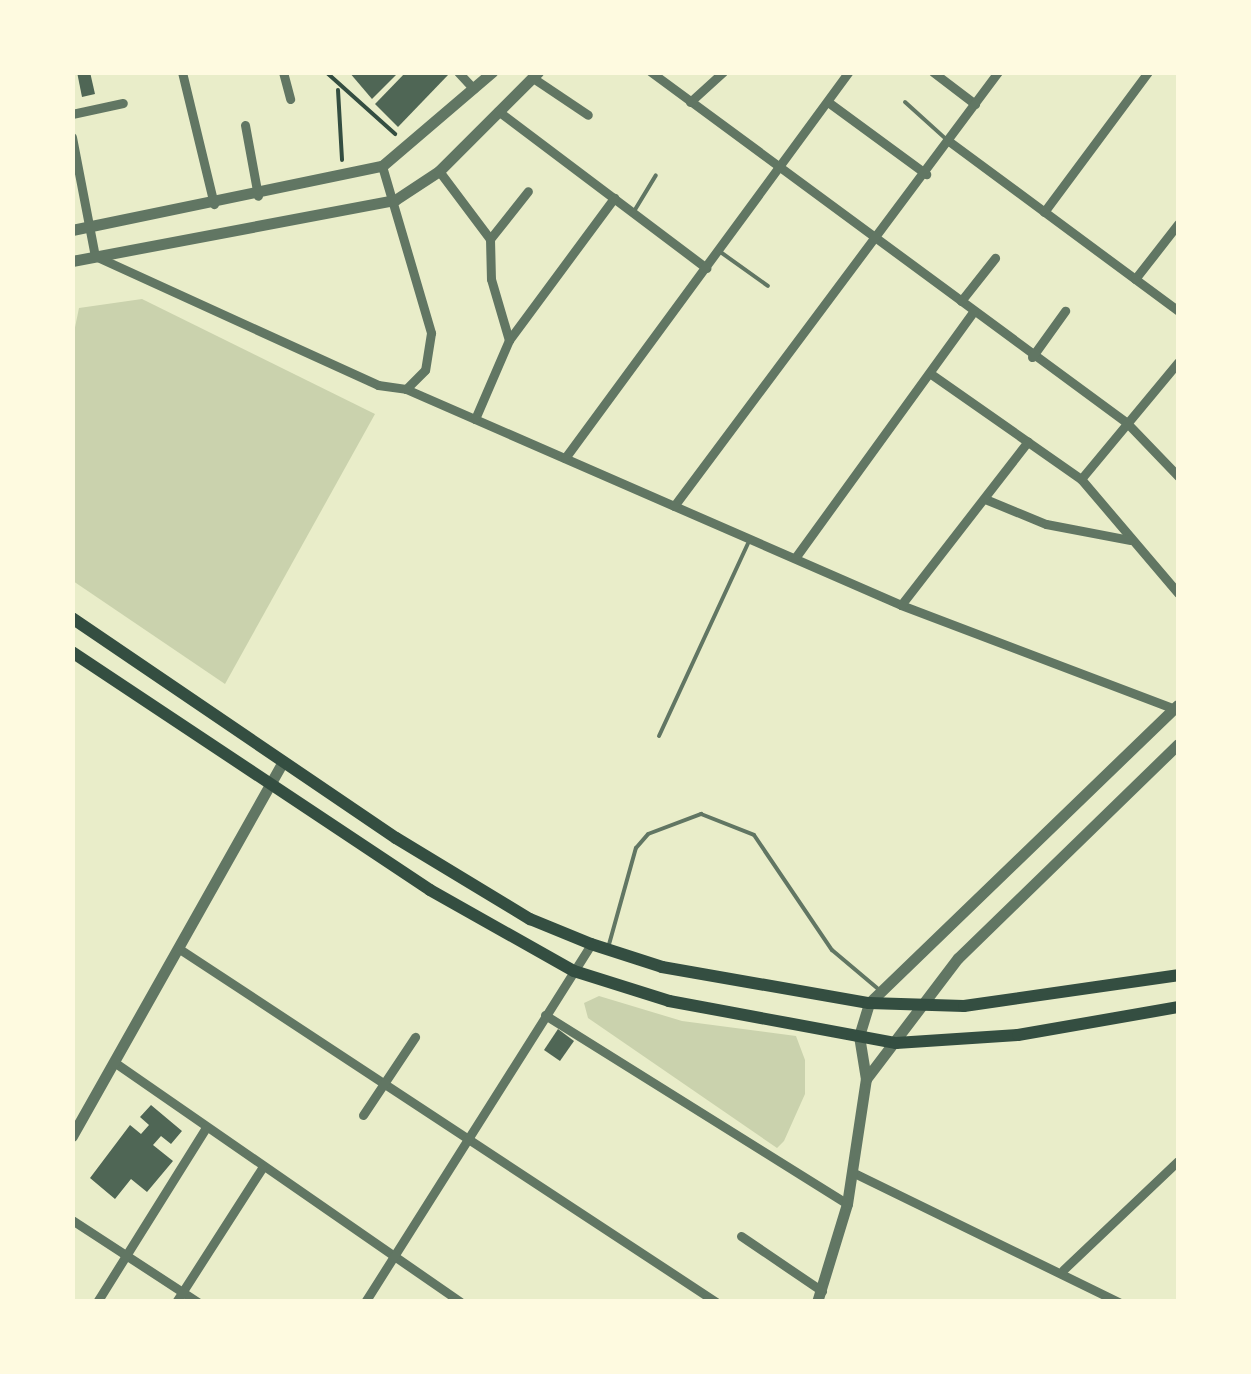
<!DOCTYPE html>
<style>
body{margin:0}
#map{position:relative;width:1251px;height:1374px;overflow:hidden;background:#e9edc9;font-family:Manrope,sans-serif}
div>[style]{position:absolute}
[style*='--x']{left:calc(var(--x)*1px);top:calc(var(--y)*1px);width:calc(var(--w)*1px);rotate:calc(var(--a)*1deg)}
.green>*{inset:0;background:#cad2ad}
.building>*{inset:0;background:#4f6655}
.path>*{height:4px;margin:-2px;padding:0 2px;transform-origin:2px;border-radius:2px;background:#344e41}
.service>*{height:4px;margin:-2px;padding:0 2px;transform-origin:2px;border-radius:2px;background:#617663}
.minor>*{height:9px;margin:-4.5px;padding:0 4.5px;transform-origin:4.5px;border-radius:4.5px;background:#617663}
.tertiary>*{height:11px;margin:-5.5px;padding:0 5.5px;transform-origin:5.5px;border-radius:5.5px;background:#617663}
.secondary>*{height:12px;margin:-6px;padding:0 6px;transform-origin:6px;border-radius:6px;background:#344e41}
span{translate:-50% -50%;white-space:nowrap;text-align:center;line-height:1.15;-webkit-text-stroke:9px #fefae0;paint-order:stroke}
.frame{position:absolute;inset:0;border:75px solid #fefae0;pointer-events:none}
</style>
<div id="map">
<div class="green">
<i style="clip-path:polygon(142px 299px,375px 414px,225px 684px,73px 581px,72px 342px,79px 308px)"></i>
<i style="clip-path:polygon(599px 996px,682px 1021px,796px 1036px,805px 1060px,805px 1094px,784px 1141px,777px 1148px,588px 1018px,584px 1003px)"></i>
</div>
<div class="building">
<i style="clip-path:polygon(77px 72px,90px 72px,95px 94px,82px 97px)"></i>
<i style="clip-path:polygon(349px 72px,399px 72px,372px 99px)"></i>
<i style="clip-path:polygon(406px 72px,449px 74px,398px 127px,375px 104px)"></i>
<i style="clip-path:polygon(558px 1029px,574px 1041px,560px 1061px,544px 1050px)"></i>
<i style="clip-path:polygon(151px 1105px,182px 1131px,171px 1144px,161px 1136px,153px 1145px,173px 1161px,147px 1192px,131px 1179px,115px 1199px,90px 1178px,130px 1125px,141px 1134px,149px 1125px,140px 1117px)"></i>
</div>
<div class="path">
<i style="--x:326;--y:72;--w:93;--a:41.9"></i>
<i style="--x:338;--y:90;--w:70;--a:86.7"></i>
</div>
<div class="service">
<i style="--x:905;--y:102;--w:55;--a:42.1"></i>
<i style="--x:633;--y:213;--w:44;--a:-58.8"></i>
<i style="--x:719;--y:251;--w:60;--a:35.5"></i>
<i style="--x:659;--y:736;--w:217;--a:-65.2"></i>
<i style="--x:608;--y:948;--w:104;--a:-74.4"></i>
<i style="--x:636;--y:848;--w:18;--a:-49"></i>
<i style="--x:648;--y:834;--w:57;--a:-20.7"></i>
<i style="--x:701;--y:814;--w:57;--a:21.6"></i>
<i style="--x:754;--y:835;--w:139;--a:55.9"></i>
<i style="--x:832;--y:950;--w:59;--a:40.2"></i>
</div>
<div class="minor">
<i style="--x:182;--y:72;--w:136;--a:76.4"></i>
<i style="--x:283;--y:72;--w:28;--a:75"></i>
<i style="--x:458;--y:72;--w:23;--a:47"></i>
<i style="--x:651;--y:72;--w:591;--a:36.4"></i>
<i style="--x:1127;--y:423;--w:74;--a:46.1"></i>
<i style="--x:933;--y:72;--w:53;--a:37.3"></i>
<i style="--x:533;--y:78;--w:66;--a:33.9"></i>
<i style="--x:690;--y:102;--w:45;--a:-42.3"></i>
<i style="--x:828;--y:102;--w:122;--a:36.3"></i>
<i style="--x:498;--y:111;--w:261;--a:37"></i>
<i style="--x:72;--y:114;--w:52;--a:-12.2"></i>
<i style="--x:245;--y:125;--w:72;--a:79.6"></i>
<i style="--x:72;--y:137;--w:121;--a:79.1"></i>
<i style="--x:95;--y:256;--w:311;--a:24.5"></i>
<i style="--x:378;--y:385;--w:28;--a:8"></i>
<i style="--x:406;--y:389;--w:540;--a:23.57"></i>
<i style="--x:901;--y:605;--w:293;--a:20.8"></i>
<i style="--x:950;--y:142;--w:284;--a:36.5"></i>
<i style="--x:382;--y:166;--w:174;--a:73.6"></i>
<i style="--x:431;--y:333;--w:37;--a:99"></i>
<i style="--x:425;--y:370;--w:27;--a:135"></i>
<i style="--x:439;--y:171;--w:85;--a:53.1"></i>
<i style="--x:490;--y:239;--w:40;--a:88.6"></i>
<i style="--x:491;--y:279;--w:64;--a:73.6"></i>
<i style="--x:1044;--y:212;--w:174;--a:-53.4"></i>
<i style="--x:490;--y:239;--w:61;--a:-51.6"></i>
<i style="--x:1135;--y:279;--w:70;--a:-52"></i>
<i style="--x:961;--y:301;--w:55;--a:-51.7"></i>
<i style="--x:1032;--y:357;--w:57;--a:-54.3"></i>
<i style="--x:931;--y:374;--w:183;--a:35"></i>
<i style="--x:1081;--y:479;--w:150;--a:49.6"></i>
<i style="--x:475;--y:419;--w:86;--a:-66.7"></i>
<i style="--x:509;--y:340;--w:177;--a:-53.5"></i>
<i style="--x:565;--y:458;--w:479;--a:-53.7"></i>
<i style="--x:1081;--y:479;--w:152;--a:-50.3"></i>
<i style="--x:985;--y:499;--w:66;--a:22.3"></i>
<i style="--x:1046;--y:524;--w:86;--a:10.8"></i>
<i style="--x:674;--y:506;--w:542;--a:-53.26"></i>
<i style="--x:795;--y:558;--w:304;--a:-54.1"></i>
<i style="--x:901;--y:605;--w:207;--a:-52.2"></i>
<i style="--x:178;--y:948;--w:644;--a:33.34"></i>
<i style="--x:545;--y:1015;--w:356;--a:32"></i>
<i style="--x:114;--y:1062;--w:421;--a:34.7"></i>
<i style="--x:363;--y:1115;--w:94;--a:-56.3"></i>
<i style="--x:852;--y:1172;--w:297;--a:26"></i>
<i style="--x:72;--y:1220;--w:150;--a:33.1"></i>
<i style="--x:741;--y:1236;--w:98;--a:34.2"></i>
<i style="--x:1063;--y:1270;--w:158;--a:-43.5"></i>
<i style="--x:97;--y:1302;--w:204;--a:-58"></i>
<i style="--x:176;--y:1302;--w:159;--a:-57.3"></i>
<i style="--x:365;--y:1302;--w:423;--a:-57.7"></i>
</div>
<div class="tertiary">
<i style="--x:72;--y:230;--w:317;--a:-11.7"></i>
<i style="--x:382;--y:166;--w:145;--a:-40.5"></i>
<i style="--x:72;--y:261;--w:329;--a:-10.7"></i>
<i style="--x:395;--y:200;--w:53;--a:-33.4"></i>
<i style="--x:439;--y:171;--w:140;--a:-45"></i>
<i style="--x:866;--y:1079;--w:152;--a:-52.8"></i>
<i style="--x:958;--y:958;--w:307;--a:-44.2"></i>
<i style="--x:72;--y:1136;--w:430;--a:-60.6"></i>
<i style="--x:817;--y:1302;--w:102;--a:-73"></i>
<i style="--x:847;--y:1204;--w:126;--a:-81.4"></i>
<i style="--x:866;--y:1079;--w:44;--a:-99.2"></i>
<i style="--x:859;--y:1036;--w:34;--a:-73"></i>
<i style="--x:869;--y:1003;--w:429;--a:-44"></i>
</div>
<div class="secondary">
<i style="--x:72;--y:618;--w:392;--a:34.2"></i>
<i style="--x:396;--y:838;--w:157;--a:31.2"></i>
<i style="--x:530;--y:919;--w:66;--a:22.3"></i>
<i style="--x:591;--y:944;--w:75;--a:17.9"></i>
<i style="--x:662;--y:967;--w:210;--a:9.9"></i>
<i style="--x:869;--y:1003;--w:95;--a:1.8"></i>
<i style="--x:964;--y:1006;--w:216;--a:-8.2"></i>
<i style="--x:72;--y:652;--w:430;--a:33.6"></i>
<i style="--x:430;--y:890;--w:165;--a:29.4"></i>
<i style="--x:574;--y:971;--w:100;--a:17.5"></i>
<i style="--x:669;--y:1001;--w:231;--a:10.5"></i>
<i style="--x:896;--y:1043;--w:122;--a:-3.8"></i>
<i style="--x:1018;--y:1035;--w:162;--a:-9.9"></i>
</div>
<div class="frame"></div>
</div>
